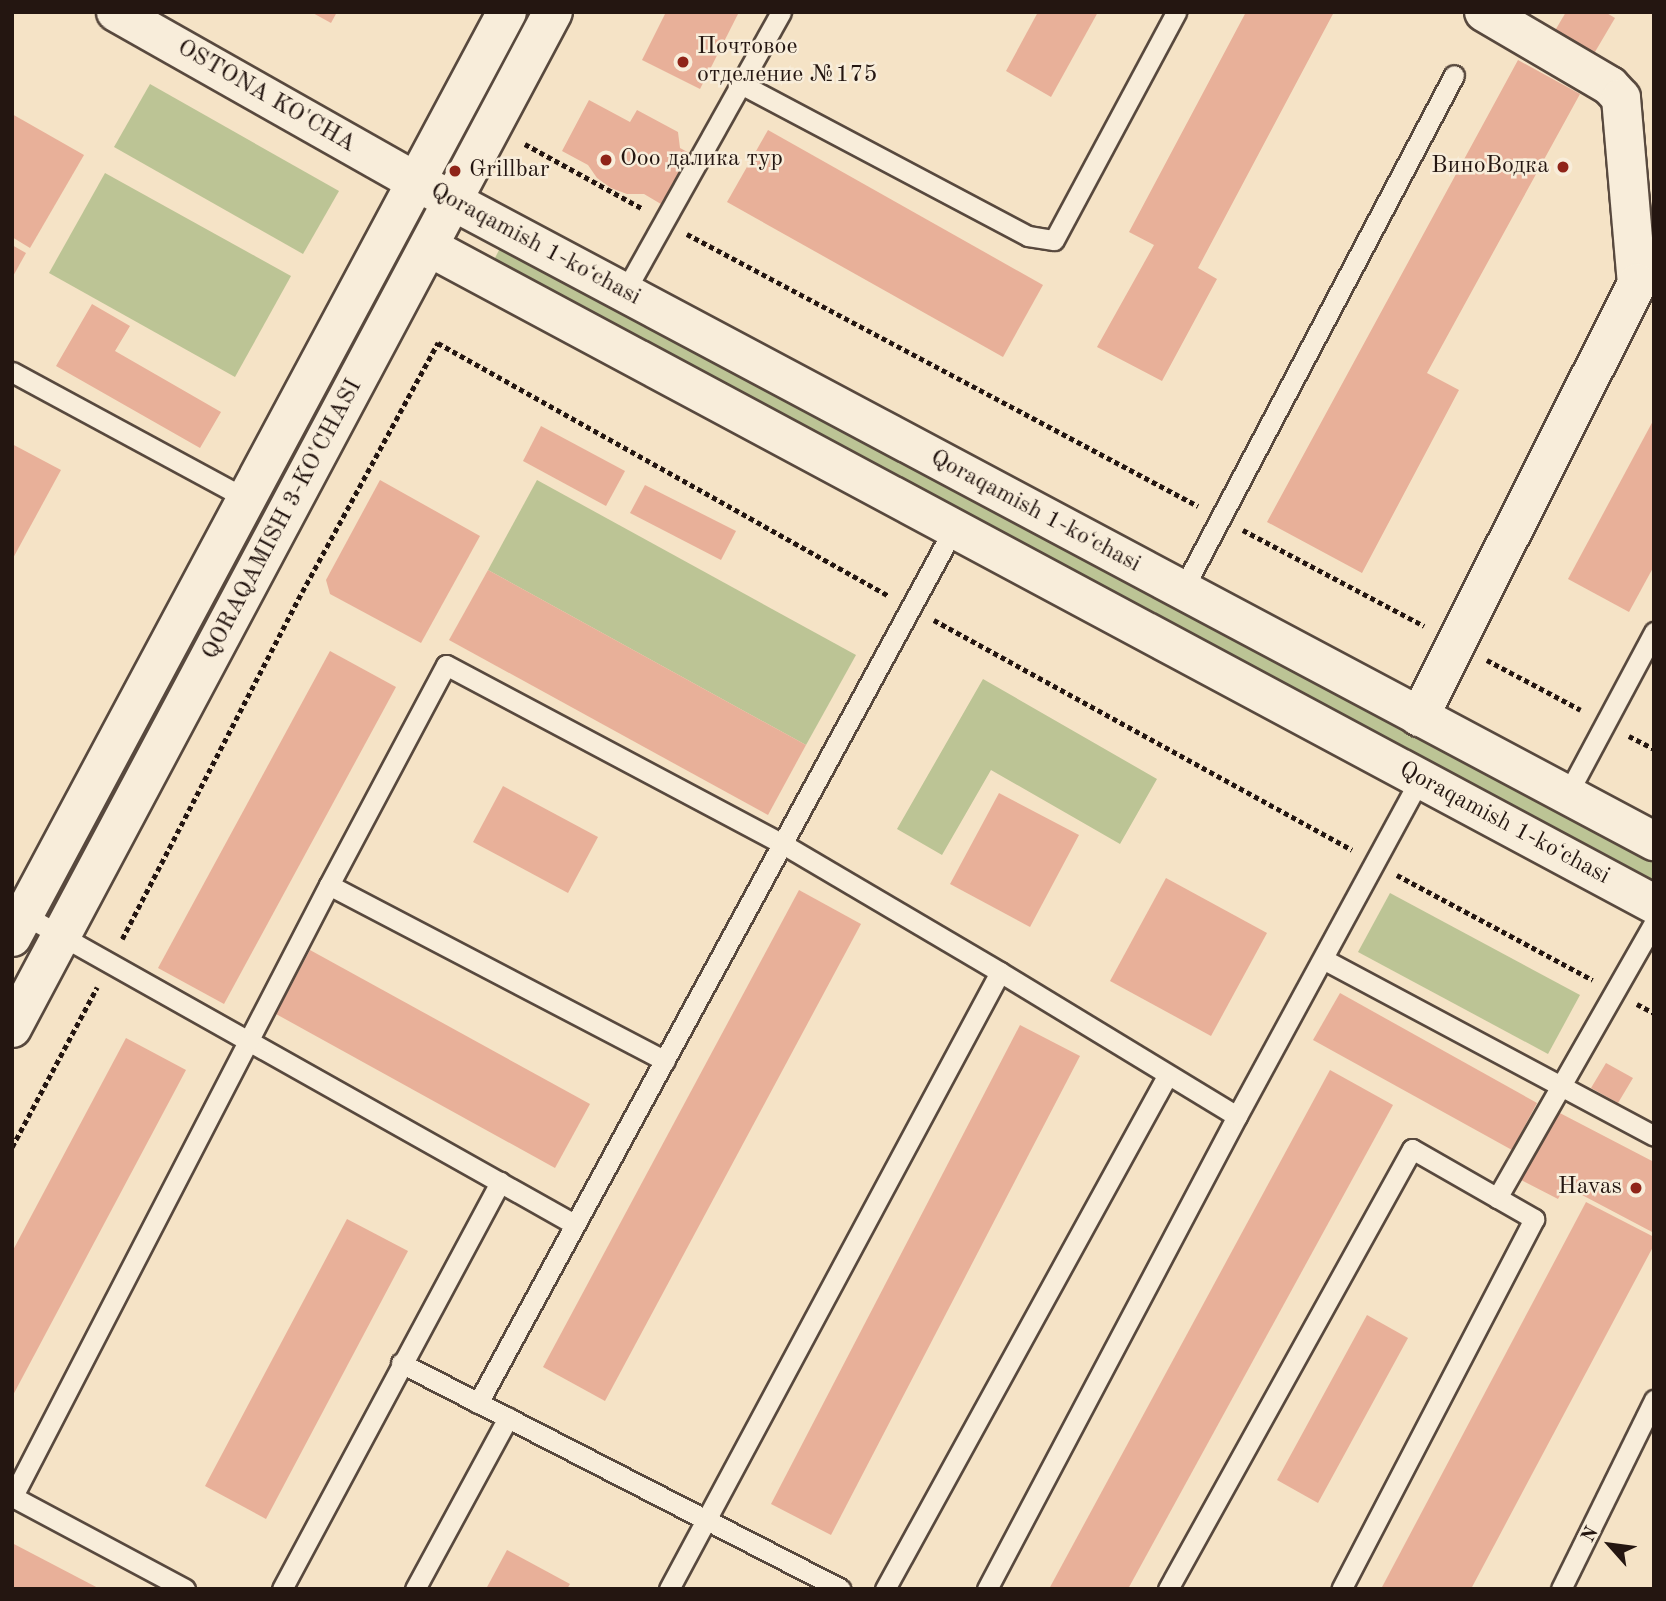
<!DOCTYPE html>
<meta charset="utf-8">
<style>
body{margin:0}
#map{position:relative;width:1666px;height:1601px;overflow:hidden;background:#f5e3c6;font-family:"Old Standard TT",serif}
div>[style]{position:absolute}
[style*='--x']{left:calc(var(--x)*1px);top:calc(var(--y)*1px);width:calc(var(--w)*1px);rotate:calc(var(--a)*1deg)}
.green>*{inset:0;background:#bcc495}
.building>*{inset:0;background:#e8b099}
.path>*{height:4.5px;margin-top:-2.25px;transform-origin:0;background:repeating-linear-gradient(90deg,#241611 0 5px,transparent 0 8.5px)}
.roads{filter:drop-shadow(2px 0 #58493e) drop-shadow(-2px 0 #58493e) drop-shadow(0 2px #58493e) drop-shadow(0 -2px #58493e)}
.service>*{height:19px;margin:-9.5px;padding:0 9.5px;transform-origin:9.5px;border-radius:9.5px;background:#f8edda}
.minor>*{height:38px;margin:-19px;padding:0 19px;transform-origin:19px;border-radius:19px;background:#f8edda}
.tertiary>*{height:38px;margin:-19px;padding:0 19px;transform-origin:19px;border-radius:19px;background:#f8edda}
.secondary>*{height:38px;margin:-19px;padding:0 19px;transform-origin:19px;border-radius:19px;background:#f8edda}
.dots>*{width:19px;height:19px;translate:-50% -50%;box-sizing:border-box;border:4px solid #f8edda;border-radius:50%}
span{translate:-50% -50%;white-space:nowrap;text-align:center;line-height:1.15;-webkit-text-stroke:5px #f8edda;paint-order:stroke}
.poi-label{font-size:24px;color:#241611}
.left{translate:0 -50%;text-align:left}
.right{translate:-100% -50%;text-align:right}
.street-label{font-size:24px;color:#241611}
.frame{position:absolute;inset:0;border:14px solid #241611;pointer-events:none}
.north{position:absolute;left:1575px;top:1510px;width:70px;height:70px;-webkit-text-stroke:5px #f8edda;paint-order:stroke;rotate:298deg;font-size:19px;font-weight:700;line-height:28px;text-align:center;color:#241611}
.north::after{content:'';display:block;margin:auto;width:24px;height:32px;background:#241611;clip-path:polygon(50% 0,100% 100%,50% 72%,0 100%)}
</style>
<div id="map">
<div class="green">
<i style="clip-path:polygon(150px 84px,339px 191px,303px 254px,114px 147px)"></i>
<i style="clip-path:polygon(105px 173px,291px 276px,235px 377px,49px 273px)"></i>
<i style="clip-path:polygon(501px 246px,1654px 862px,1654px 880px,494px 260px)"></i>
<i style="clip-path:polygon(537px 480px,856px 655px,806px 745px,488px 570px)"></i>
<i style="clip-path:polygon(983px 679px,1157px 779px,1120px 844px,991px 770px,942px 855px,897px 829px)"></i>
<i style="clip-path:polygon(1390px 893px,1580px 995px,1548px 1054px,1358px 952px)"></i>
</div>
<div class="building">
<i style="clip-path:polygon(311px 12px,337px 12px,331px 23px)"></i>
<i style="clip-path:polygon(666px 12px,739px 12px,700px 89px,642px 60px)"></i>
<i style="clip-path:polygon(1038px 12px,1098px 12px,1051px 97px,1006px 71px)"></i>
<i style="clip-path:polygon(1246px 12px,1334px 12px,1198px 268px,1217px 279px,1162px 381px,1097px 347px,1154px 245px,1129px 232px)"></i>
<i style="clip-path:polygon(1566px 12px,1605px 12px,1615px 18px,1592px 57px,1553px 34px)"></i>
<i style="clip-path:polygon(1518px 60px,1580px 94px,1427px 373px,1459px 390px,1362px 573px,1267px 522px)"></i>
<i style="clip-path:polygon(589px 100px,630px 122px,637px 110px,678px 132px,680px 148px,693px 155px,666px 207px,644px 194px,627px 194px,611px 188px,597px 178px,588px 165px,562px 151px)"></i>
<i style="clip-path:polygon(12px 114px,84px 155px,30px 248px,12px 237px)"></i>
<i style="clip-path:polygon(768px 130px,1043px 285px,1003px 357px,727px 202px)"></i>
<i style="clip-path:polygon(12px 245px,26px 253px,12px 278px)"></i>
<i style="clip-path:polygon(92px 304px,130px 326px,115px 351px,221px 412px,200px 448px,56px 366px)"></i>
<i style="clip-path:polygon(1654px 419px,1654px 566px,1629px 612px,1568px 579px)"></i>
<i style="clip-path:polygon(541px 426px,625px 471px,606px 506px,523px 461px)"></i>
<i style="clip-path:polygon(12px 444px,61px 470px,12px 560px)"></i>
<i style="clip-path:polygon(380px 480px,480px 536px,421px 643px,330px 594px,326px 580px)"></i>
<i style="clip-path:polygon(645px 485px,736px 531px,721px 560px,630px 513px)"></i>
<i style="clip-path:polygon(488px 570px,806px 745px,768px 815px,449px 640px)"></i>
<i style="clip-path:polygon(330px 651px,396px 687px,224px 1004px,158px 968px)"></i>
<i style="clip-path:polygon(503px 786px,598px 837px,568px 893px,473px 842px)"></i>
<i style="clip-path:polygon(999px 793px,1079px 835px,1030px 927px,950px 884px)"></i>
<i style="clip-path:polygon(1166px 878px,1267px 933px,1211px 1036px,1110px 981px)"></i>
<i style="clip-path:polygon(799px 890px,861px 924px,605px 1401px,543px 1367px)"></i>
<i style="clip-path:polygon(310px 950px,590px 1104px,555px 1168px,276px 1014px)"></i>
<i style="clip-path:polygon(1340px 993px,1537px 1103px,1512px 1150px,1313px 1040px)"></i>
<i style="clip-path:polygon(1020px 1025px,1080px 1056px,831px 1535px,771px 1504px)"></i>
<i style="clip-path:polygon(126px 1038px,186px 1070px,12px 1397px,12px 1252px)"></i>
<i style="clip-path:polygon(1606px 1063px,1633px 1078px,1618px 1103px,1591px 1088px)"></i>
<i style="clip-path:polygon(1330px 1070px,1393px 1105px,1128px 1589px,1049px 1589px)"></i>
<i style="clip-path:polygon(1556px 1111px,1654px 1162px,1654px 1233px,1565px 1186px,1558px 1199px,1519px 1179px)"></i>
<i style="clip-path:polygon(1586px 1202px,1654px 1237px,1654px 1245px,1471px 1589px,1381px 1589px)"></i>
<i style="clip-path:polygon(347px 1219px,408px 1251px,266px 1519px,205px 1486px)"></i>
<i style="clip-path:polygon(1367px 1315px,1408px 1338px,1318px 1503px,1277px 1480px)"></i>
<i style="clip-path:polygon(12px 1543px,100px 1589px,12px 1589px)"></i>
<i style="clip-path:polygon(507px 1550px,570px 1584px,567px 1589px,486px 1589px)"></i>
</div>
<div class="path">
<i style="--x:525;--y:144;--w:135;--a:28.8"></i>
<i style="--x:687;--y:234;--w:579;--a:28.03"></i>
<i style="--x:1243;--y:530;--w:205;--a:27.9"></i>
<i style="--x:934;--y:620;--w:477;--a:28.8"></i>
<i style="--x:1487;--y:660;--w:106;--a:28"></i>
<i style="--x:1629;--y:736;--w:28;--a:27"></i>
<i style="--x:1397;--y:875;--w:222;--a:28.2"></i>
<i style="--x:122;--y:939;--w:391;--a:-62.6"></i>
<i style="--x:302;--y:592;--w:284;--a:-61.4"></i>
<i style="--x:438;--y:343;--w:517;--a:29.29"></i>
<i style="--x:1637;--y:1004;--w:19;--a:28"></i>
<i style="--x:12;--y:1147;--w:181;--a:-62"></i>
</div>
<div class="roads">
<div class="service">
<i style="--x:741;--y:84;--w:325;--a:27.9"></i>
<i style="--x:1028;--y:236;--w:26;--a:9"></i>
<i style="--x:1054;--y:240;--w:259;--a:-61.8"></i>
<i style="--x:624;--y:293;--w:322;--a:-60.8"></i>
<i style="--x:12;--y:372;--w:267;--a:28.4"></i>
<i style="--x:1182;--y:591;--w:583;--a:-62.2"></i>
<i style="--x:1567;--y:795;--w:185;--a:-61.9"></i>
<i style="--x:329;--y:885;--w:379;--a:27.6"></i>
<i style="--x:19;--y:912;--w:637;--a:29.34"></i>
<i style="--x:1323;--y:959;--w:375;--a:28.1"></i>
<i style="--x:1497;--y:1198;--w:317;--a:-60.3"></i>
<i style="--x:401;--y:1363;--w:494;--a:27.2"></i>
<i style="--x:478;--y:1403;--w:996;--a:-61.45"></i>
<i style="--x:13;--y:1497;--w:195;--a:28.1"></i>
<i style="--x:12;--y:1498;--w:690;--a:-62.66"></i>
<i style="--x:329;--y:885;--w:249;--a:-62"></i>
<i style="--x:446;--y:665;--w:379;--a:28"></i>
<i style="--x:781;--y:843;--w:254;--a:30.5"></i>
<i style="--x:1000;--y:972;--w:277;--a:31.3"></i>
<i style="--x:282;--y:1589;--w:462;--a:-61.8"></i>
<i style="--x:415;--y:1589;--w:195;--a:-61.5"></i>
<i style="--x:669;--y:1589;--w:700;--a:-61.79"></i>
<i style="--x:885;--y:1589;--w:585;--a:-61.2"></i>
<i style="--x:987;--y:1589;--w:535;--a:-62.14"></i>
<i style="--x:1237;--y:1116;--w:383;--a:-61.5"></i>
<i style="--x:1168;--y:1589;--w:503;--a:-60.99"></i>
<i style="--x:1412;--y:1149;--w:141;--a:29.8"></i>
<i style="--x:1534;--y:1219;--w:417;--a:117.5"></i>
<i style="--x:1561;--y:1589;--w:211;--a:-63.8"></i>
</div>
<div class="minor">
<i style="--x:1484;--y:12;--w:146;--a:30.4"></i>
<i style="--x:1610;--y:86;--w:16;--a:47"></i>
<i style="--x:1621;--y:98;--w:186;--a:85.1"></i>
<i style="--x:1419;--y:717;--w:486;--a:-63.3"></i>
</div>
<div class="tertiary">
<i style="--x:116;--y:12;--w:346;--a:29.5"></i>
</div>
<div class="secondary">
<i style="--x:417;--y:182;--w:1402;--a:28.05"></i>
<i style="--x:429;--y:247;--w:1390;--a:28.21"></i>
<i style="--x:12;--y:937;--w:1049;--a:-61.85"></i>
<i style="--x:12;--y:1028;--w:1151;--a:-61.97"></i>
</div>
</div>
<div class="dots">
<i style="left:683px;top:62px;background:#8f2418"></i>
<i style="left:606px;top:160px;background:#8f2418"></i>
<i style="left:1563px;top:167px;background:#8f2418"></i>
<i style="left:455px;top:171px;background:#8f2418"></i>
<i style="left:1636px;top:1188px;background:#8f2418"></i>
</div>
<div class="poi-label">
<span class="left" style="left:697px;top:62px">Почтовое<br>отделение №175</span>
<span class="left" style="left:620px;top:160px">Ооо далика тур</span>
<span class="right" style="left:1549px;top:167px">ВиноВодка</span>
<span class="left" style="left:469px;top:171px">Grillbar</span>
<span class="right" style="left:1622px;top:1188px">Havas</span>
</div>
<div class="street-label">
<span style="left:266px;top:97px;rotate:30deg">OSTONA KO'CHA</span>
<span style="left:535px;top:245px;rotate:28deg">Qoraqamish 1-koʻchasi</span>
<span style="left:1035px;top:512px;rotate:28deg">Qoraqamish 1-koʻchasi</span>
<span style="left:283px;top:520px;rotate:-62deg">QORAQAMISH 3-KO'CHASI</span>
<span style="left:1504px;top:824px;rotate:28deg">Qoraqamish 1-koʻchasi</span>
</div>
<div class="frame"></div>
<div class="north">N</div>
</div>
